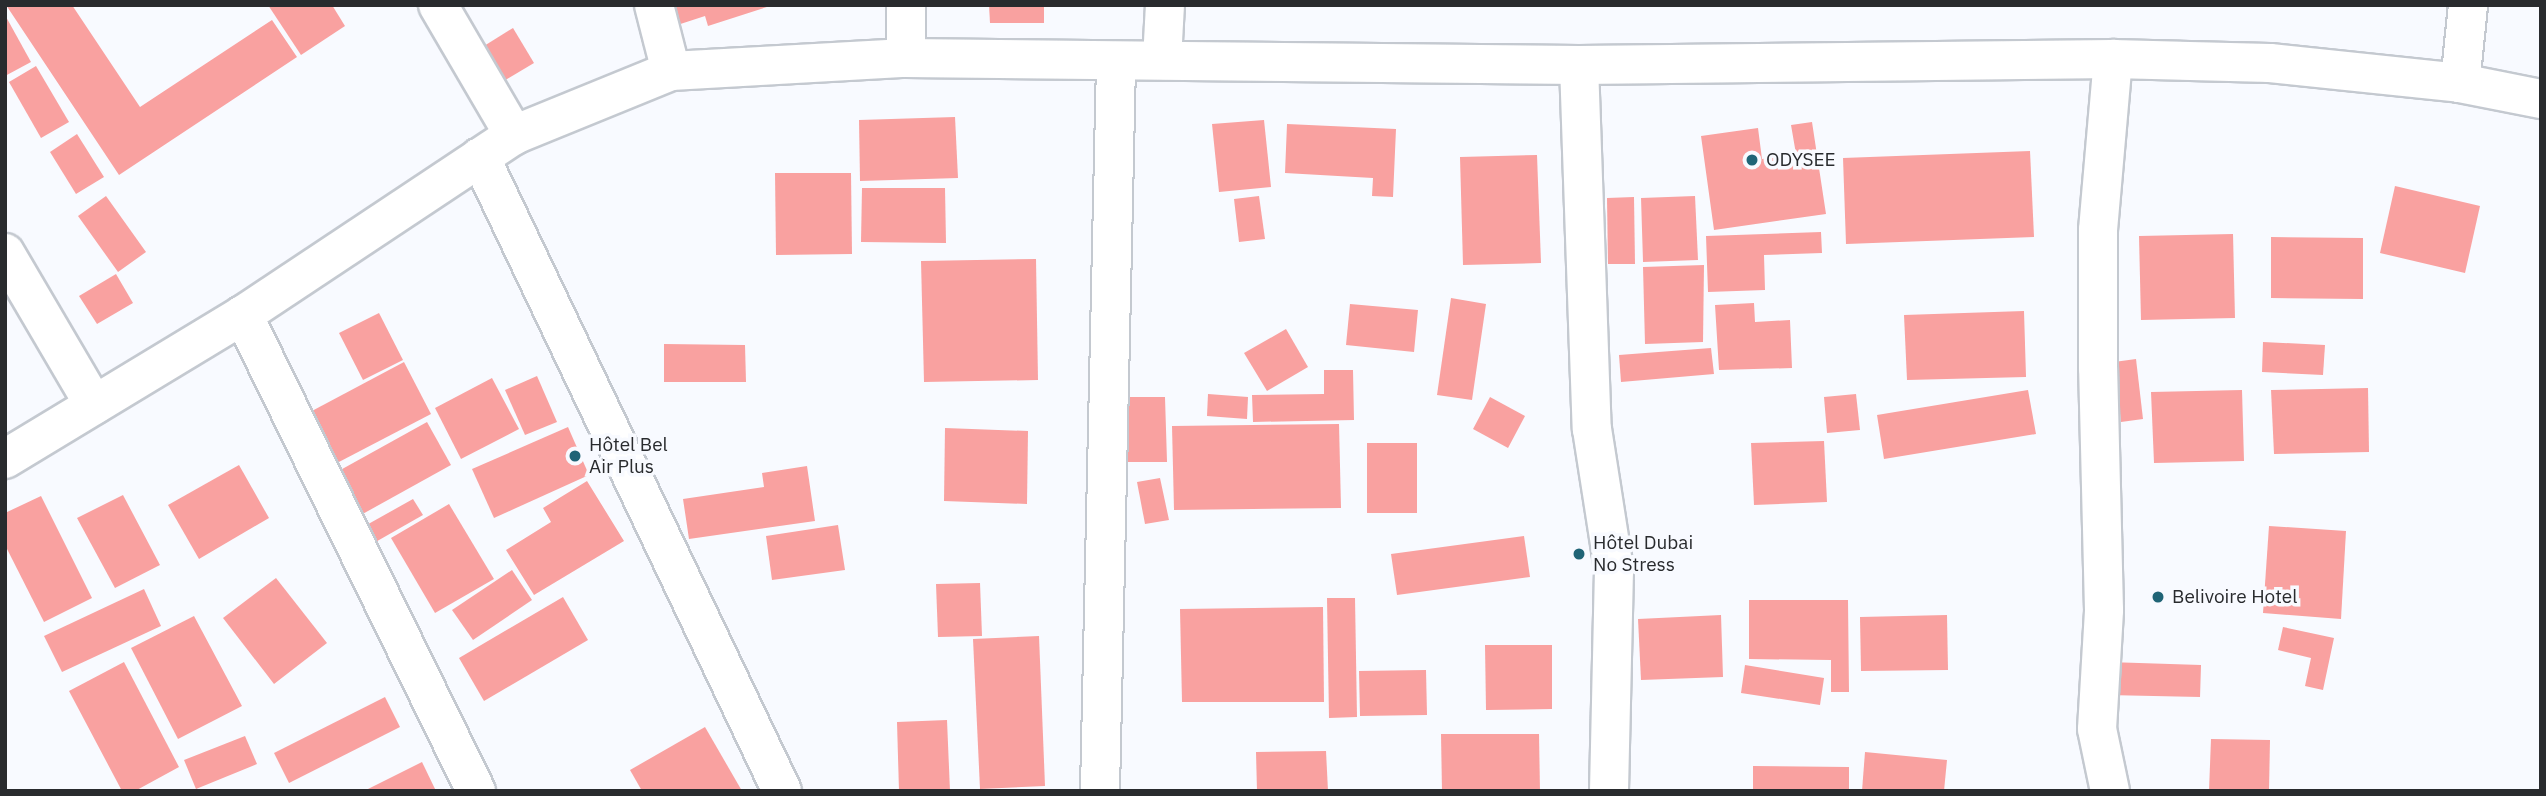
<!DOCTYPE html>
<meta charset="utf-8">
<style>
body{margin:0}
#map{position:relative;width:2546px;height:796px;overflow:hidden;background:#f8faff;font-family:"IBM Plex Sans",sans-serif}
div>[style]{position:absolute}
[style*='--x']{left:calc(var(--x)*1px);top:calc(var(--y)*1px);width:calc(var(--w)*1px);rotate:calc(var(--a)*1deg)}
.building>*{inset:0;background:#f9a1a0}
.roads{filter:drop-shadow(2px 0 #c4c9d0) drop-shadow(-2px 0 #c4c9d0) drop-shadow(0 2px #c4c9d0) drop-shadow(0 -2px #c4c9d0)}
.minor>*{height:38px;margin:-19px;padding:0 19px;transform-origin:19px;border-radius:19px;background:#fff}
.dots>*{width:19px;height:19px;translate:-50% -50%;box-sizing:border-box;border:4px solid #f8faff;border-radius:50%}
span{translate:-50% -50%;white-space:nowrap;text-align:center;line-height:1.15;-webkit-text-stroke:7px #f8faff;paint-order:stroke}
.poi-label{font-size:19px;color:#292b2e}
.left{translate:0 -50%;text-align:left}
.frame{position:absolute;inset:0;border:7px solid #292b2e;pointer-events:none}
</style>
<div id="map">
<div class="building">
<i style="clip-path:polygon(6px 5px,72px 5px,140px 107px,272px 20px,297px 57px,119px 175px)"></i>
<i style="clip-path:polygon(268px 5px,332px 5px,345px 26px,301px 55px)"></i>
<i style="clip-path:polygon(654px 5px,770px 5px,770px 6px,708px 26px,705px 16px,662px 30px)"></i>
<i style="clip-path:polygon(989px 5px,1044px 5px,1044px 23px,990px 23px)"></i>
<i style="clip-path:polygon(5px 15px,31px 62px,5px 76px)"></i>
<i style="clip-path:polygon(513px 28px,534px 63px,497px 85px,476px 51px)"></i>
<i style="clip-path:polygon(36px 66px,69px 122px,41px 138px,9px 82px)"></i>
<i style="clip-path:polygon(955px 117px,958px 178px,860px 181px,859px 120px)"></i>
<i style="clip-path:polygon(1264px 120px,1271px 187px,1219px 192px,1212px 124px)"></i>
<i style="clip-path:polygon(1812px 122px,1826px 214px,1714px 230px,1701px 136px,1758px 128px,1762px 159px,1796px 154px,1791px 125px)"></i>
<i style="clip-path:polygon(1287px 124px,1396px 129px,1393px 197px,1372px 196px,1373px 178px,1285px 173px)"></i>
<i style="clip-path:polygon(77px 134px,104px 177px,76px 194px,50px 152px)"></i>
<i style="clip-path:polygon(2030px 151px,2034px 237px,1846px 244px,1843px 158px)"></i>
<i style="clip-path:polygon(1537px 155px,1541px 263px,1463px 265px,1460px 157px)"></i>
<i style="clip-path:polygon(775px 173px,851px 173px,852px 254px,776px 255px)"></i>
<i style="clip-path:polygon(2395px 186px,2480px 206px,2465px 273px,2380px 253px)"></i>
<i style="clip-path:polygon(862px 188px,945px 188px,946px 243px,861px 242px)"></i>
<i style="clip-path:polygon(106px 196px,146px 252px,118px 272px,78px 216px)"></i>
<i style="clip-path:polygon(1259px 196px,1265px 239px,1239px 242px,1234px 199px)"></i>
<i style="clip-path:polygon(1695px 196px,1698px 260px,1643px 262px,1641px 198px)"></i>
<i style="clip-path:polygon(1634px 197px,1635px 264px,1608px 264px,1607px 198px)"></i>
<i style="clip-path:polygon(1821px 232px,1822px 253px,1764px 255px,1765px 290px,1708px 292px,1706px 236px)"></i>
<i style="clip-path:polygon(2233px 234px,2235px 318px,2141px 320px,2139px 236px)"></i>
<i style="clip-path:polygon(2271px 237px,2363px 238px,2363px 299px,2271px 298px)"></i>
<i style="clip-path:polygon(1036px 259px,1038px 380px,924px 382px,921px 261px)"></i>
<i style="clip-path:polygon(1704px 265px,1703px 342px,1645px 344px,1643px 267px)"></i>
<i style="clip-path:polygon(116px 274px,133px 303px,97px 324px,79px 296px)"></i>
<i style="clip-path:polygon(1451px 298px,1486px 304px,1472px 400px,1437px 395px)"></i>
<i style="clip-path:polygon(1754px 303px,1755px 322px,1790px 320px,1792px 368px,1719px 370px,1715px 305px)"></i>
<i style="clip-path:polygon(1350px 304px,1418px 310px,1414px 352px,1346px 345px)"></i>
<i style="clip-path:polygon(2024px 311px,2026px 377px,1907px 380px,1904px 315px)"></i>
<i style="clip-path:polygon(379px 313px,403px 360px,363px 380px,339px 333px)"></i>
<i style="clip-path:polygon(1286px 329px,1308px 367px,1267px 391px,1244px 353px)"></i>
<i style="clip-path:polygon(2263px 342px,2325px 345px,2323px 375px,2262px 372px)"></i>
<i style="clip-path:polygon(664px 344px,745px 345px,746px 382px,664px 382px)"></i>
<i style="clip-path:polygon(1711px 348px,1714px 374px,1621px 382px,1619px 355px)"></i>
<i style="clip-path:polygon(2136px 359px,2143px 419px,2121px 422px,2114px 362px)"></i>
<i style="clip-path:polygon(404px 362px,431px 414px,337px 463px,310px 412px)"></i>
<i style="clip-path:polygon(1324px 370px,1353px 370px,1354px 420px,1253px 422px,1252px 395px,1324px 394px)"></i>
<i style="clip-path:polygon(537px 376px,557px 422px,525px 435px,505px 390px)"></i>
<i style="clip-path:polygon(492px 378px,519px 429px,461px 459px,435px 408px)"></i>
<i style="clip-path:polygon(2368px 388px,2369px 452px,2274px 454px,2271px 390px)"></i>
<i style="clip-path:polygon(2028px 390px,2036px 434px,1884px 459px,1877px 415px)"></i>
<i style="clip-path:polygon(2242px 390px,2244px 461px,2154px 463px,2151px 392px)"></i>
<i style="clip-path:polygon(1208px 394px,1248px 397px,1247px 419px,1207px 416px)"></i>
<i style="clip-path:polygon(1856px 394px,1860px 430px,1827px 433px,1824px 397px)"></i>
<i style="clip-path:polygon(1123px 397px,1165px 397px,1167px 462px,1124px 462px)"></i>
<i style="clip-path:polygon(1490px 397px,1525px 416px,1508px 448px,1473px 429px)"></i>
<i style="clip-path:polygon(427px 422px,451px 465px,359px 516px,335px 473px)"></i>
<i style="clip-path:polygon(1339px 424px,1341px 508px,1174px 510px,1172px 426px)"></i>
<i style="clip-path:polygon(568px 427px,589px 475px,494px 518px,472px 469px)"></i>
<i style="clip-path:polygon(945px 428px,1028px 431px,1027px 504px,944px 501px)"></i>
<i style="clip-path:polygon(1824px 441px,1827px 502px,1754px 505px,1751px 443px)"></i>
<i style="clip-path:polygon(1367px 443px,1417px 443px,1417px 513px,1367px 513px)"></i>
<i style="clip-path:polygon(239px 465px,269px 518px,199px 559px,168px 505px)"></i>
<i style="clip-path:polygon(807px 466px,815px 521px,689px 539px,683px 499px,764px 487px,762px 473px)"></i>
<i style="clip-path:polygon(1160px 478px,1169px 520px,1145px 524px,1137px 482px)"></i>
<i style="clip-path:polygon(587px 481px,624px 541px,534px 595px,506px 550px,551px 522px,543px 508px)"></i>
<i style="clip-path:polygon(123px 495px,160px 565px,115px 588px,77px 518px)"></i>
<i style="clip-path:polygon(41px 496px,92px 598px,44px 622px,5px 545px,5px 513px)"></i>
<i style="clip-path:polygon(413px 499px,423px 515px,372px 544px,363px 527px)"></i>
<i style="clip-path:polygon(449px 504px,494px 579px,435px 613px,391px 538px)"></i>
<i style="clip-path:polygon(838px 525px,845px 570px,772px 580px,766px 536px)"></i>
<i style="clip-path:polygon(2269px 526px,2346px 531px,2341px 619px,2263px 613px)"></i>
<i style="clip-path:polygon(1524px 536px,1530px 577px,1397px 595px,1391px 554px)"></i>
<i style="clip-path:polygon(512px 570px,532px 600px,473px 640px,452px 610px)"></i>
<i style="clip-path:polygon(276px 578px,327px 643px,274px 684px,223px 618px)"></i>
<i style="clip-path:polygon(980px 583px,982px 636px,938px 637px,936px 584px)"></i>
<i style="clip-path:polygon(144px 589px,161px 626px,62px 672px,44px 636px)"></i>
<i style="clip-path:polygon(563px 597px,588px 640px,484px 701px,459px 658px)"></i>
<i style="clip-path:polygon(1327px 598px,1355px 598px,1357px 717px,1329px 718px)"></i>
<i style="clip-path:polygon(1749px 600px,1848px 600px,1849px 692px,1831px 692px,1831px 660px,1749px 659px)"></i>
<i style="clip-path:polygon(1323px 607px,1324px 702px,1182px 702px,1180px 609px)"></i>
<i style="clip-path:polygon(1721px 615px,1723px 677px,1641px 680px,1638px 619px)"></i>
<i style="clip-path:polygon(1947px 615px,1948px 670px,1861px 671px,1860px 617px)"></i>
<i style="clip-path:polygon(194px 616px,242px 706px,178px 739px,131px 648px)"></i>
<i style="clip-path:polygon(2283px 627px,2334px 638px,2323px 690px,2305px 686px,2311px 658px,2278px 650px)"></i>
<i style="clip-path:polygon(1039px 636px,1045px 786px,980px 789px,973px 639px)"></i>
<i style="clip-path:polygon(1485px 645px,1552px 645px,1552px 709px,1486px 710px)"></i>
<i style="clip-path:polygon(124px 662px,179px 767px,135px 791px,122px 791px,69px 691px)"></i>
<i style="clip-path:polygon(2108px 662px,2201px 665px,2200px 697px,2107px 695px)"></i>
<i style="clip-path:polygon(1745px 665px,1824px 678px,1820px 705px,1741px 693px)"></i>
<i style="clip-path:polygon(1426px 670px,1427px 715px,1360px 716px,1359px 671px)"></i>
<i style="clip-path:polygon(385px 697px,400px 727px,289px 783px,274px 753px)"></i>
<i style="clip-path:polygon(947px 720px,950px 791px,899px 791px,897px 722px)"></i>
<i style="clip-path:polygon(705px 727px,742px 791px,642px 791px,630px 770px)"></i>
<i style="clip-path:polygon(1441px 734px,1539px 734px,1540px 791px,1442px 791px)"></i>
<i style="clip-path:polygon(245px 736px,257px 764px,196px 789px,184px 760px)"></i>
<i style="clip-path:polygon(2211px 739px,2270px 740px,2269px 791px,2209px 791px)"></i>
<i style="clip-path:polygon(1326px 751px,1328px 791px,1257px 791px,1256px 752px)"></i>
<i style="clip-path:polygon(1865px 752px,1947px 760px,1944px 791px,1862px 791px)"></i>
<i style="clip-path:polygon(422px 762px,436px 791px,364px 791px)"></i>
<i style="clip-path:polygon(1753px 766px,1849px 767px,1849px 791px,1753px 791px)"></i>
</div>
<div class="roads">
<div class="minor">
<i style="--x:438;--y:5;--w:151;--a:59.7"></i>
<i style="--x:654;--y:5;--w:68;--a:75.6"></i>
<i style="--x:906;--y:58;--w:53;--a:-90"></i>
<i style="--x:1162;--y:60;--w:55;--a:-86.9"></i>
<i style="--x:1579;--y:65;--w:364;--a:88"></i>
<i style="--x:1592;--y:429;--w:143;--a:81.1"></i>
<i style="--x:1614;--y:570;--w:221;--a:91.3"></i>
<i style="--x:2460;--y:83;--w:78;--a:-84.1"></i>
<i style="--x:480;--y:157;--w:702;--a:64.53"></i>
<i style="--x:5;--y:253;--w:176;--a:59.6"></i>
<i style="--x:243;--y:315;--w:530;--a:63.92"></i>
<i style="--x:5;--y:459;--w:278;--a:-31.2"></i>
<i style="--x:243;--y:315;--w:325;--a:-33.6"></i>
<i style="--x:514;--y:135;--w:170;--a:-22.2"></i>
<i style="--x:671;--y:71;--w:235;--a:-3.2"></i>
<i style="--x:906;--y:58;--w:673;--a:0.6"></i>
<i style="--x:1579;--y:65;--w:534;--a:-0.64"></i>
<i style="--x:2113;--y:59;--w:157;--a:1.5"></i>
<i style="--x:2270;--y:63;--w:191;--a:6"></i>
<i style="--x:2460;--y:83;--w:83;--a:11.2"></i>
<i style="--x:1100;--y:791;--w:729;--a:-88.74"></i>
<i style="--x:2110;--y:791;--w:63;--a:-101.8"></i>
<i style="--x:2097;--y:729;--w:119;--a:-86.6"></i>
<i style="--x:2104;--y:610;--w:242;--a:-91.4"></i>
<i style="--x:2098;--y:368;--w:138;--a:-90"></i>
<i style="--x:2098;--y:230;--w:172;--a:-85"></i>
</div>
</div>
<div class="dots">
<i style="left:1752px;top:160px;background:#206476"></i>
<i style="left:575px;top:456px;background:#206476"></i>
<i style="left:1579px;top:554px;background:#206476"></i>
<i style="left:2158px;top:597px;background:#206476"></i>
</div>
<div class="poi-label">
<span class="left" style="left:1766px;top:160px">ODYSEE</span>
<span class="left" style="left:589px;top:456px">Hôtel Bel<br>Air Plus</span>
<span class="left" style="left:1593px;top:554px">Hôtel Dubai<br>No Stress</span>
<span class="left" style="left:2172px;top:597px">Belivoire Hotel</span>
</div>
<div class="frame"></div>
</div>
